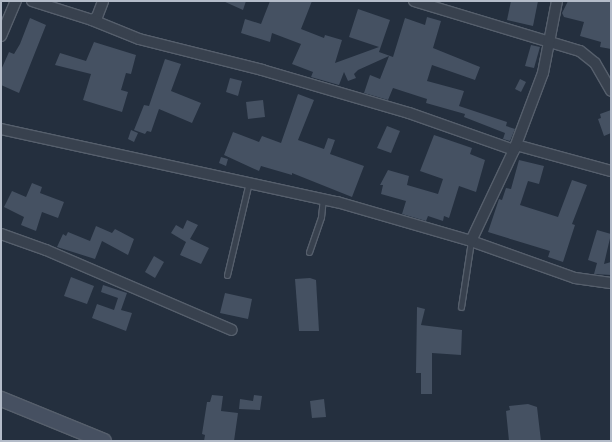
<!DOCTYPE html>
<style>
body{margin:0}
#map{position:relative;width:612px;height:442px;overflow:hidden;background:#242f3e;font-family:Arial,sans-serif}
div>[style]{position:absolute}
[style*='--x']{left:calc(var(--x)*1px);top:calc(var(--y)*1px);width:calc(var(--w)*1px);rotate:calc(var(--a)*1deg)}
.building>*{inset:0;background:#455162}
.roads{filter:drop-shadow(1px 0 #565f6c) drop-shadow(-1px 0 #565f6c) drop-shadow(0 1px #565f6c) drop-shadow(0 -1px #565f6c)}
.lane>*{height:5px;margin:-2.5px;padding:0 2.5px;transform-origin:2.5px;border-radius:2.5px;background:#38414e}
.street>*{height:10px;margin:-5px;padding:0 5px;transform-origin:5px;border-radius:5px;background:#38414e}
.secondary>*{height:14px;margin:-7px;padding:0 7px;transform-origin:7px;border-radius:7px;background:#465061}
span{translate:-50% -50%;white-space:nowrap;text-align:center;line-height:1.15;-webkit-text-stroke:5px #1d2633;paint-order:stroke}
.frame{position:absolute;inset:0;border:2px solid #b4bcc9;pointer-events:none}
</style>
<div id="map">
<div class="building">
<i style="clip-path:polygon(223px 1px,246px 1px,243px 10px)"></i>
<i style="clip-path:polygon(270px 1px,312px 1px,301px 29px,324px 38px,325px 35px,342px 40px,335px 63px,379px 47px,349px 37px,358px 9px,390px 20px,379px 52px,393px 57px,405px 18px,425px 25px,427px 17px,441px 21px,433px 48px,480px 67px,475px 80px,432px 65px,427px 81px,464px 91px,459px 106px,507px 122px,506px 126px,515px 129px,510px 141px,503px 139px,505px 133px,464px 117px,465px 114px,426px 103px,427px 99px,393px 88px,388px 100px,364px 93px,370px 75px,380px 79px,389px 56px,358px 70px,354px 74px,356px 78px,348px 81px,344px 72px,339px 85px,311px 77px,313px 72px,292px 64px,301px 44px,272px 33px,270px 42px,241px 33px,245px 19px,261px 24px)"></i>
<i style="clip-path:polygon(511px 1px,538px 1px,533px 26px,507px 20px)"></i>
<i style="clip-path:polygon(568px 1px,611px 1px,611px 49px,600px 47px,601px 42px,580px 36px,584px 22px,564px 17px,562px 13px)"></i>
<i style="clip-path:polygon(30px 18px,46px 25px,19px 93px,1px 85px,1px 70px,9px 52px,14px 54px,20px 44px)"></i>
<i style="clip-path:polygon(94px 42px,136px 55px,131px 74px,126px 73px,121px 90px,128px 92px,122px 112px,83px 100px,91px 74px,55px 65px,60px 53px,86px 61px)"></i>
<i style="clip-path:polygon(531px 45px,540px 47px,534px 68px,525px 66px)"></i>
<i style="clip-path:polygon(165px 59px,181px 64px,171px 91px,201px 103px,192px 123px,159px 109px,151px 132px,147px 131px,145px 134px,134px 130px,144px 105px,149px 106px)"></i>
<i style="clip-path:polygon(230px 78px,242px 81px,238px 96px,226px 92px)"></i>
<i style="clip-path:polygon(520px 79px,526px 82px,521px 92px,515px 89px)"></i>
<i style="clip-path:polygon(298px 94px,314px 100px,298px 140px,324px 149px,328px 138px,335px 140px,330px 154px,364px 166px,352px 197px,292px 173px,292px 175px,261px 166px,259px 171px,224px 155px,233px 132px,259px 142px,262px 136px,281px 143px)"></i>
<i style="clip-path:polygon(263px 100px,265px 117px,248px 119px,246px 102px)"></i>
<i style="clip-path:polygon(611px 110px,611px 133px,604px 136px,598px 119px,601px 118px,600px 114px)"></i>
<i style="clip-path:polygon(387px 126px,400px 131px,391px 153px,377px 148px)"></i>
<i style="clip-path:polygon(131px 130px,138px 133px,134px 142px,128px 139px)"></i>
<i style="clip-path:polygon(434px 135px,472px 148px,470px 154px,485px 160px,476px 192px,459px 186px,449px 218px,444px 216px,443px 221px,428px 216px,426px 221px,402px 214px,406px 201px,381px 194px,383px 185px,380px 185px,388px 170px,409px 176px,407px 185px,438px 194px,443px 179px,420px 171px)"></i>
<i style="clip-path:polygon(221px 157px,228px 159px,226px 166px,219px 163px)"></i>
<i style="clip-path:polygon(519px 160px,544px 166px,539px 184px,528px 181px,520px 205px,558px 217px,572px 180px,587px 185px,572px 224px,575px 225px,563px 262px,548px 257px,550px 251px,488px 232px,499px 199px,502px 200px,506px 188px,511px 189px)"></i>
<i style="clip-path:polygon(32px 183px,42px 187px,40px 193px,64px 202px,58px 218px,42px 212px,36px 231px,21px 225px,24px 217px,4px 207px,12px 191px,26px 197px)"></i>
<i style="clip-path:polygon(187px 220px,198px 225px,190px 239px,209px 248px,201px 264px,180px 255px,186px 242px,171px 233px,176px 225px,183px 229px)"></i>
<i style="clip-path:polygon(96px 226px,112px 233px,115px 229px,134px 239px,128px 255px,102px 241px,95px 259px,57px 247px,63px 234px,66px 236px,68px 232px,90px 241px)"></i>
<i style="clip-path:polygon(597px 230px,611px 234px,604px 264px,611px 262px,611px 275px,594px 274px,597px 263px,588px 260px)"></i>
<i style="clip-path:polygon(154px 256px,164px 262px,155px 278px,145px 272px)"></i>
<i style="clip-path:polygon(71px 277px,94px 286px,87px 304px,64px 296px)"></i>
<i style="clip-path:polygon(310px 278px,316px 280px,319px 331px,299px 331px,295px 279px)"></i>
<i style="clip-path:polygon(103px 285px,127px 293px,121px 310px,132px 313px,126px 331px,92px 318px,97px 304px,114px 310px,118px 298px,101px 292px)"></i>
<i style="clip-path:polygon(225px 293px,252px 299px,248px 319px,220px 313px)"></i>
<i style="clip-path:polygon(417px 307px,425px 309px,421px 325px,462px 330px,461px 355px,432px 353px,432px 394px,421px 394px,421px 373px,416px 373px)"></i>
<i style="clip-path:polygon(212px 395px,223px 396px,221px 411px,238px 413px,234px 441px,204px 441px,205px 435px,202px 434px,207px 402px,210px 402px)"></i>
<i style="clip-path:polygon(254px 395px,262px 396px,260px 410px,239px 409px,240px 399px,253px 401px)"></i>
<i style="clip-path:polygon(324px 399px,326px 417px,312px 418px,310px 401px)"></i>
<i style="clip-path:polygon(528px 404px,537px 407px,541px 441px,509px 441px,506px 411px,510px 410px,509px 406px)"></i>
</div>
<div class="roads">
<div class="lane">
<i style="--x:309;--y:252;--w:37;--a:-71"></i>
<i style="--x:321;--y:217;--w:18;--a:-84"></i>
<i style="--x:227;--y:275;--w:96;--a:-76.7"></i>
<i style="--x:461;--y:307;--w:67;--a:-81.4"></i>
</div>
<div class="street">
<i style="--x:32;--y:1;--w:63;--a:17.6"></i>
<i style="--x:92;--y:20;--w:6;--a:-31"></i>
<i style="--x:97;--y:17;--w:17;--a:-69"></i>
<i style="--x:414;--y:1;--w:173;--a:16.8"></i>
<i style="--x:580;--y:51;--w:19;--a:39"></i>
<i style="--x:595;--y:63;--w:32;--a:60"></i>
<i style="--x:92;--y:20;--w:51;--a:22"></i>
<i style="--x:139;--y:39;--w:127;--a:14.1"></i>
<i style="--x:262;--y:70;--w:153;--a:16.3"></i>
<i style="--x:409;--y:113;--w:111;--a:19.4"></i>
<i style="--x:1;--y:36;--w:38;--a:-67"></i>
<i style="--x:1;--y:129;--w:344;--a:12.3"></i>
<i style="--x:337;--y:202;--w:140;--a:16.2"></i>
<i style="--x:471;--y:241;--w:110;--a:19.6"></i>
<i style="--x:575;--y:278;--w:36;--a:8"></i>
<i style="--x:516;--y:145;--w:98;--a:15.3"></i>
<i style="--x:1;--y:234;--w:48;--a:19.6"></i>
<i style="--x:46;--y:250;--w:202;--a:23.3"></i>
<i style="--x:471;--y:241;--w:101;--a:-64.7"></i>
<i style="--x:514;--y:150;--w:82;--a:-69.4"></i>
<i style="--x:543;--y:73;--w:73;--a:-79"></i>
</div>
<div class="secondary">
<i style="--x:1;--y:399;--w:111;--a:22.2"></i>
</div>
</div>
<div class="frame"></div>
</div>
